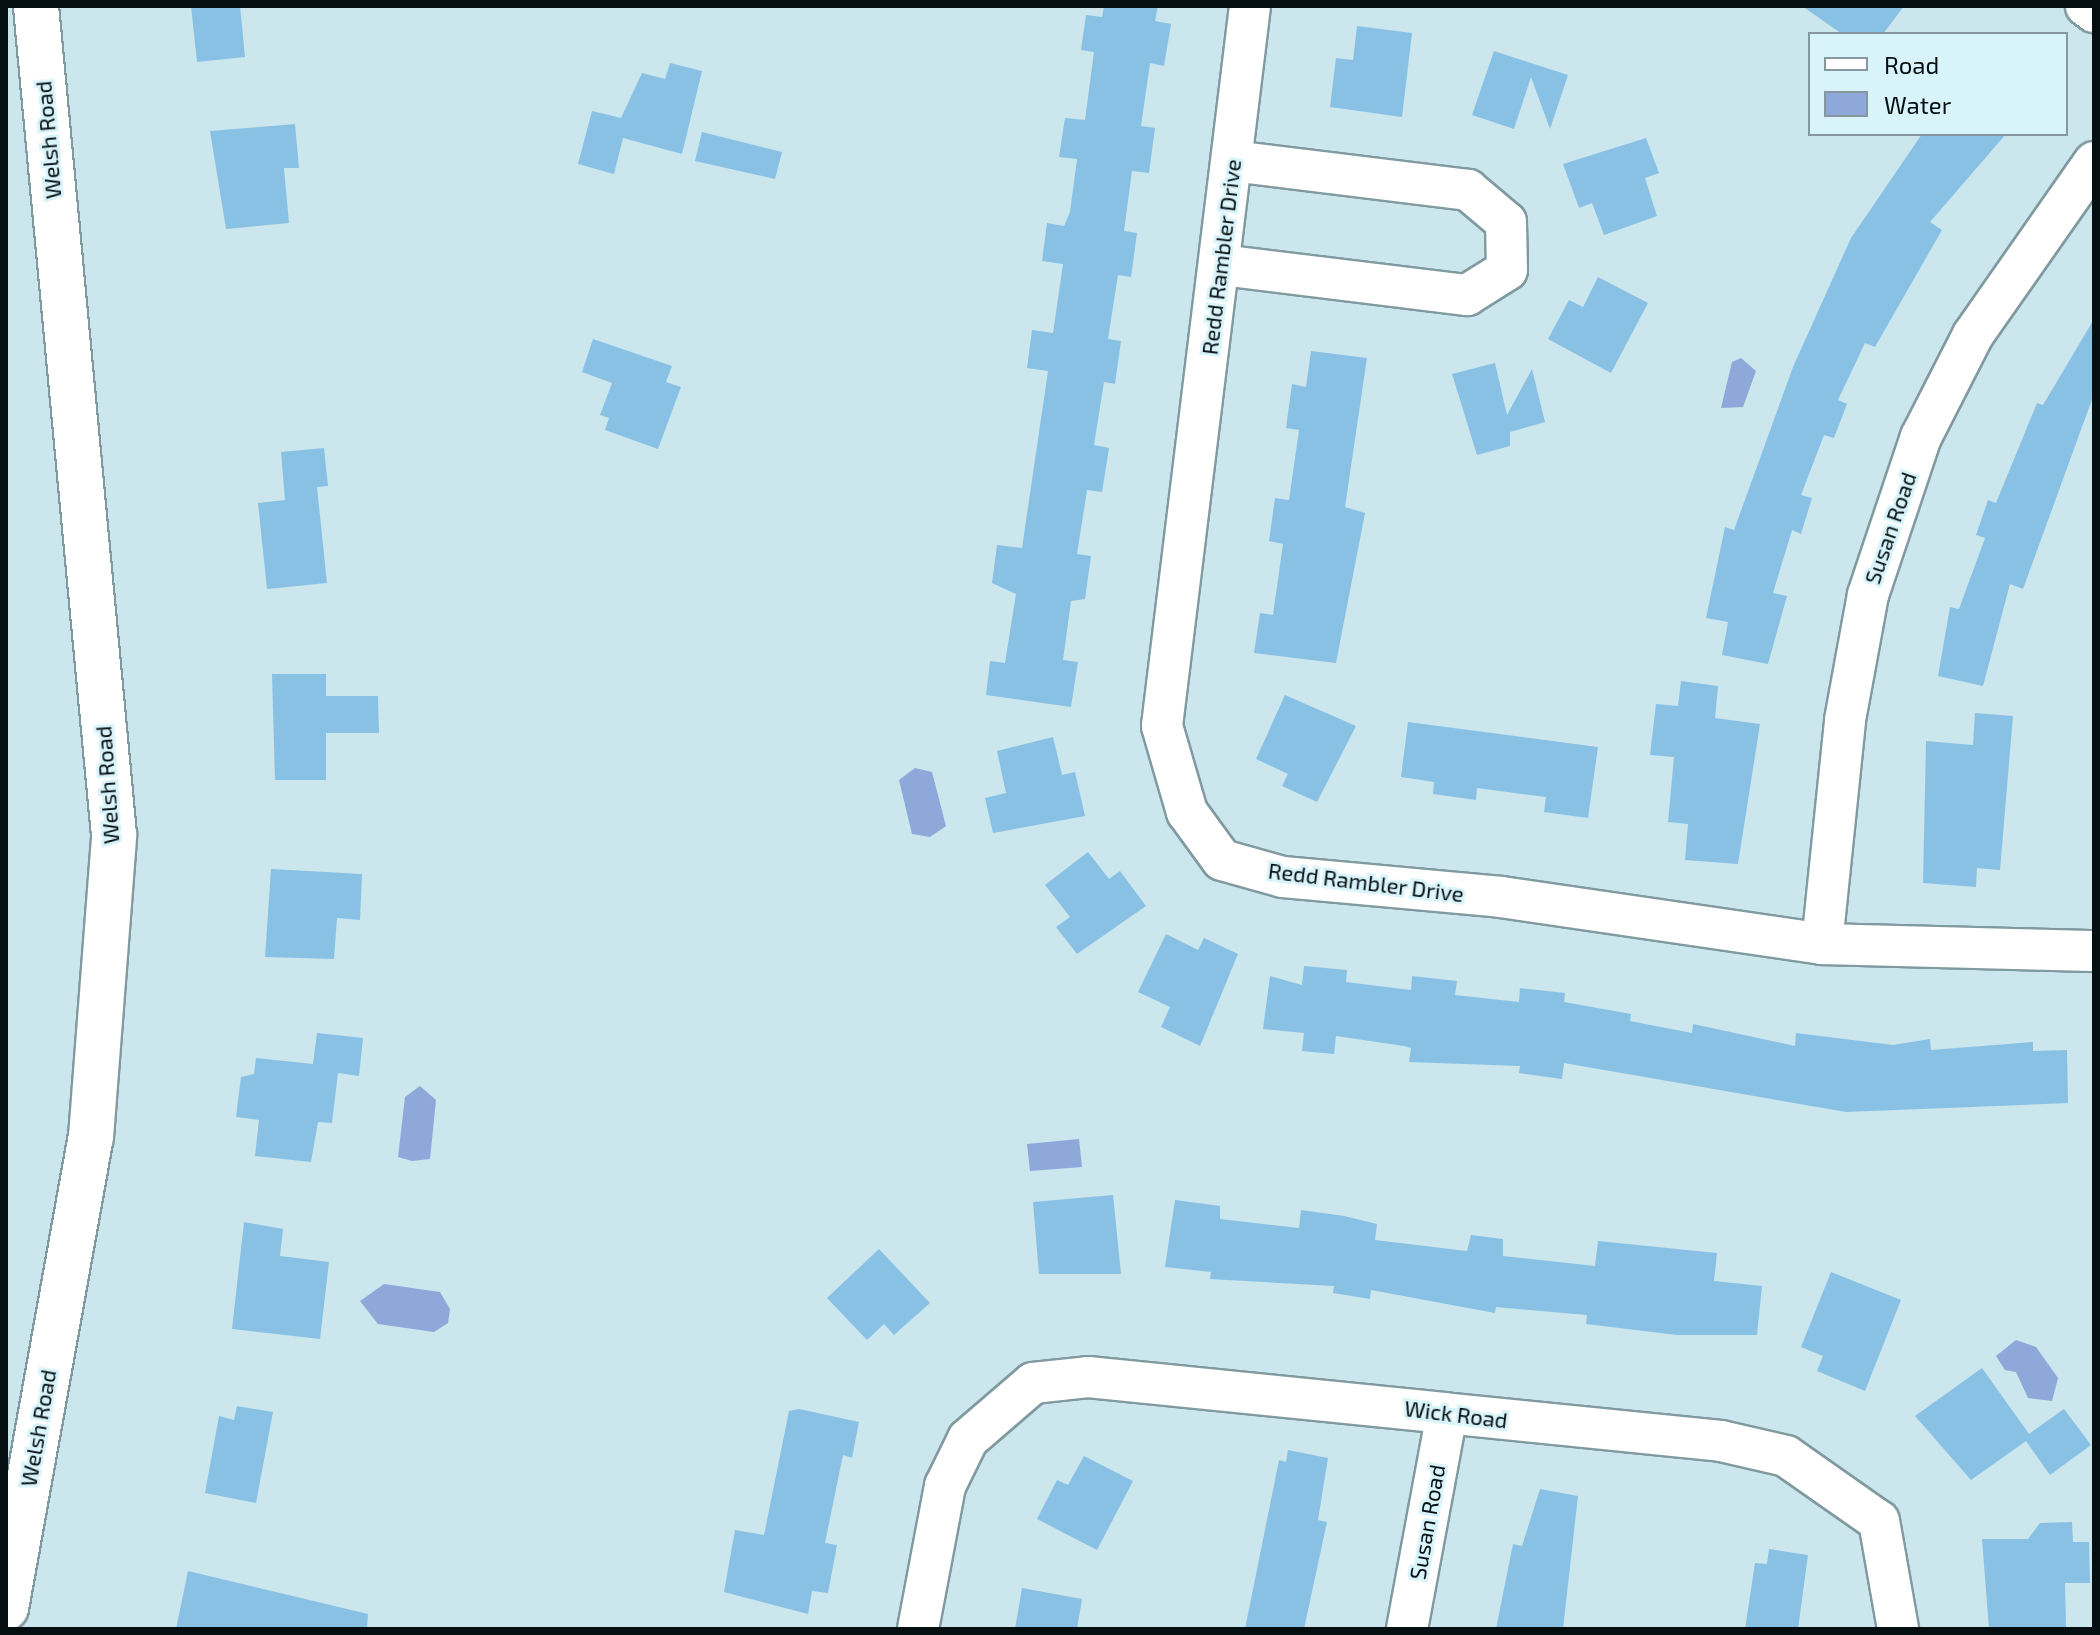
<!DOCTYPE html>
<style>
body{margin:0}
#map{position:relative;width:2100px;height:1635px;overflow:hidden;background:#cbe6ed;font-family:"Exo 2",sans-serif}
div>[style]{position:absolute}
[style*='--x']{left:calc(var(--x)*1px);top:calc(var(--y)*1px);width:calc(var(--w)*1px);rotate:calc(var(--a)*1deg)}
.water>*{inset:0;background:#8da8d9}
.building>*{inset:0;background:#89c1e5}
.roads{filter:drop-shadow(2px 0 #809aa0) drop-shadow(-2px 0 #809aa0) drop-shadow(0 2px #809aa0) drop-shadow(0 -2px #809aa0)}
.minor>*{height:40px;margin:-20px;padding:0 20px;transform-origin:20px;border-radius:20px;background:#fff}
.major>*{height:44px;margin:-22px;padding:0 22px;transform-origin:22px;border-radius:22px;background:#fff}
span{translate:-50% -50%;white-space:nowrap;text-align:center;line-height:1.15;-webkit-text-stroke:6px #d8f4fa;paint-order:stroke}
.street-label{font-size:22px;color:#050e11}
.frame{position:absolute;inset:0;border:8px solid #050e11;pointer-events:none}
.legend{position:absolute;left:1808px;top:32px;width:260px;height:104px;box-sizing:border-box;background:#d8f4fa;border:2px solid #84989d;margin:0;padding:10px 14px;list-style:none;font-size:24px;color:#050e11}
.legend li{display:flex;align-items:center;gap:16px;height:40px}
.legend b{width:40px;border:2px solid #84989d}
</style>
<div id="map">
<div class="water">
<i style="clip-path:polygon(1741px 358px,1756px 371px,1743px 407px,1721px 408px,1732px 362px)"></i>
<i style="clip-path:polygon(915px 768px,932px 772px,946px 826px,930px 837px,912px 834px,899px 780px)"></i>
<i style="clip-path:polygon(420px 1086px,436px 1100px,430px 1159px,412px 1161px,398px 1157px,405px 1097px)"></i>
<i style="clip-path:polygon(1079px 1139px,1082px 1167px,1030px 1171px,1027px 1144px)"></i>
<i style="clip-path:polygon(384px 1284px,440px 1292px,450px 1309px,448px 1323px,434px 1332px,378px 1324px,360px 1301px)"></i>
<i style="clip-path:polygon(2016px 1340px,2036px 1347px,2058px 1378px,2052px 1401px,2028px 1398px,2016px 1372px,2005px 1370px,1996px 1356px)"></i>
</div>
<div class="building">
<i style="clip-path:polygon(191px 6px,240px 6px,245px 57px,197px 62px)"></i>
<i style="clip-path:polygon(1104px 6px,1158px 6px,1155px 21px,1171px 24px,1164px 66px,1150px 63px,1141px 126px,1155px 128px,1149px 173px,1132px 171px,1124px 231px,1137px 233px,1131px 277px,1118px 275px,1108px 339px,1121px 341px,1115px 384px,1104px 382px,1094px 445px,1109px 448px,1102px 492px,1087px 490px,1077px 554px,1091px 556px,1085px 599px,1071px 601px,1063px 660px,1078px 662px,1071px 707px,986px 695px,990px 661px,1005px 663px,1016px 594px,992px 583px,997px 545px,1022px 548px,1048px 371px,1027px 368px,1032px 330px,1053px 333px,1063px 264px,1042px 261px,1047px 223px,1064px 226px,1070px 212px,1077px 159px,1059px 157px,1065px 118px,1085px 120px,1094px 52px,1081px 50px,1086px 15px,1102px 17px)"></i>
<i style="clip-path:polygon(1802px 6px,1904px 6px,1883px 34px,1842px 34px)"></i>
<i style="clip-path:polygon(1357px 26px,1412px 33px,1402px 117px,1330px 107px,1336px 58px,1353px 60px)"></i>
<i style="clip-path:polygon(1494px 51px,1568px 75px,1550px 129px,1531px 77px,1514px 129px,1472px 115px)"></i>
<i style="clip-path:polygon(670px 63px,702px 71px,682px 154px,623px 138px,614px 174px,578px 164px,592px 111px,621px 118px,642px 73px,665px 79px)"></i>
<i style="clip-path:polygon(295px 124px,299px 168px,284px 168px,289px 223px,226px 229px,210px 131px)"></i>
<i style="clip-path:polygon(702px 132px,782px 152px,775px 179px,695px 161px)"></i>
<i style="clip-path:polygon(1922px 134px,2006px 134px,1930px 222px,1942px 230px,1875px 347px,1865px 343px,1838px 400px,1847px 404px,1834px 438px,1824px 435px,1801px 495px,1812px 498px,1801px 534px,1792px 530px,1773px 593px,1787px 596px,1768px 664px,1722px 655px,1728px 622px,1706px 618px,1725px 527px,1734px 530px,1793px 367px,1851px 238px)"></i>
<i style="clip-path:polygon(1646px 138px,1659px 173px,1645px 178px,1657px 216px,1604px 235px,1592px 203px,1579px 208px,1563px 164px)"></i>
<i style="clip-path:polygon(1598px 277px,1648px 303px,1611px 373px,1548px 339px,1569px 300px,1583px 307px)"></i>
<i style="clip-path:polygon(2094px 319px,2094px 394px,2023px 589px,2010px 584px,1983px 686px,1938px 676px,1950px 607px,1959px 609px,1985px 538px,1976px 535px,1988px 500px,1996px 503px,2037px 403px,2043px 405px)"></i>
<i style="clip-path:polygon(593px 339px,672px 366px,666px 382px,681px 387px,658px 449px,605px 430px,609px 418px,600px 415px,612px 383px,582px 372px)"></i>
<i style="clip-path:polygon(1311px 351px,1367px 358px,1345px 507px,1365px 513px,1336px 663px,1254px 653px,1260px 613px,1273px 615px,1283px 544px,1269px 541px,1275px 498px,1289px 500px,1299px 430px,1286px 428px,1292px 384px,1306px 387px)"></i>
<i style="clip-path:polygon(1495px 363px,1507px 415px,1532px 369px,1545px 422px,1510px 432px,1510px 446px,1477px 455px,1452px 374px)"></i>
<i style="clip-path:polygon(324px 448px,328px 486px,317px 487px,327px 583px,267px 589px,258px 503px,285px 500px,281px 452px)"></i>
<i style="clip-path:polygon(272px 674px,326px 674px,326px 696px,378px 696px,379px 733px,326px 733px,326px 780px,275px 780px)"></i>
<i style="clip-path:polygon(1681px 681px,1718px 686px,1715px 718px,1760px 724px,1738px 864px,1685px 860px,1688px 824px,1668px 822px,1674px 757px,1650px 755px,1656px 704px,1678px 706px)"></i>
<i style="clip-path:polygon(1285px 695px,1356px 726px,1317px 802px,1282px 786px,1288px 774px,1256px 759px)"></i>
<i style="clip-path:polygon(1975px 713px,2013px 716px,2000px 870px,1977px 868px,1976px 887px,1923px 883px,1926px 741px,1973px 745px)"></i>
<i style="clip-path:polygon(1408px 722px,1598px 747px,1588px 818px,1544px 812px,1546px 797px,1477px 788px,1476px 800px,1433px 794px,1434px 782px,1401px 777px)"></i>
<i style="clip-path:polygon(1053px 737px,1062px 775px,1075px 772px,1085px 816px,993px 833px,985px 798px,1006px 793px,997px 751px)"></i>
<i style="clip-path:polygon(1088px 852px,1109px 879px,1120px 871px,1146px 906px,1077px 954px,1056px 927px,1070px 917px,1045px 885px)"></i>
<i style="clip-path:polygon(271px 869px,362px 874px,360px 920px,337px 918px,334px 959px,265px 957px)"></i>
<i style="clip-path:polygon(1166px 934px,1198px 950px,1204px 938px,1238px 954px,1200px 1046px,1161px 1027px,1170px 1007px,1138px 992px)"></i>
<i style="clip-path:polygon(1304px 966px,1347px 970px,1346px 982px,1411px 990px,1412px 976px,1457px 981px,1455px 995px,1519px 1002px,1520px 988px,1565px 993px,1564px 1002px,1631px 1014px,1630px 1021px,1692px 1033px,1693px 1024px,1795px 1046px,1796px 1033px,1893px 1045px,1930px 1039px,1931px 1050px,2033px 1042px,2033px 1051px,2067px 1050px,2068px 1103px,1846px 1112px,1564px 1063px,1562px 1079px,1519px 1073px,1520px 1066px,1409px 1062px,1411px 1048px,1404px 1046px,1336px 1036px,1334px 1054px,1302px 1051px,1304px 1033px,1263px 1029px,1270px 976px,1302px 985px)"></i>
<i style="clip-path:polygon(317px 1033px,363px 1038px,359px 1076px,338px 1073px,332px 1123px,318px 1122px,311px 1162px,255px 1156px,259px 1120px,236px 1117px,241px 1077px,254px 1074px,256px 1058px,313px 1064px)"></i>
<i style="clip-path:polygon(1113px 1195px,1121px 1274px,1039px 1274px,1033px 1202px)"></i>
<i style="clip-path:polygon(1175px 1200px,1220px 1206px,1220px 1219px,1299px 1228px,1301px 1210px,1344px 1216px,1377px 1224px,1375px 1240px,1467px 1251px,1471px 1235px,1503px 1239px,1503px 1256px,1595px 1266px,1598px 1241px,1717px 1253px,1714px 1281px,1762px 1286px,1757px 1335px,1677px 1335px,1586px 1324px,1587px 1315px,1496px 1307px,1495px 1313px,1371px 1290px,1370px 1299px,1333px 1293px,1334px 1286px,1210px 1279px,1211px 1272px,1165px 1267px)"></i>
<i style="clip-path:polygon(244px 1222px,283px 1229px,280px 1256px,329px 1262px,320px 1339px,232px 1329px)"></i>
<i style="clip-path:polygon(879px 1249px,930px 1303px,894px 1335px,884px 1324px,867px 1340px,827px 1298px)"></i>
<i style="clip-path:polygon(1831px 1272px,1901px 1300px,1865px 1391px,1817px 1371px,1823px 1356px,1801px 1347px)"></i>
<i style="clip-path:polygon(1982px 1368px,2029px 1434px,2064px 1409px,2091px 1445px,2050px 1475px,2026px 1441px,1971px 1480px,1915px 1416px)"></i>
<i style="clip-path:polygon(237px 1406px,273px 1412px,256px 1503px,205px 1493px,219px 1416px,234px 1420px)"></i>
<i style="clip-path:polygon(799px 1409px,859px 1422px,852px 1458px,843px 1455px,825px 1543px,837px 1545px,828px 1593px,812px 1591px,808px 1614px,724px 1592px,735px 1530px,764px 1535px,789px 1411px)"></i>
<i style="clip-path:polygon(1288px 1450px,1328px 1458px,1318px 1520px,1327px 1522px,1304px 1629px,1245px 1629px,1279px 1460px,1286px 1462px)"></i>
<i style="clip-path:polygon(1084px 1456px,1133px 1481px,1097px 1550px,1037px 1519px,1057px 1480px,1068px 1485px)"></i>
<i style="clip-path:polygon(1540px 1489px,1578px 1496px,1563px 1629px,1496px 1629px,1513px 1544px,1522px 1546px)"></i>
<i style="clip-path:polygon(2072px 1522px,2073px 1542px,2089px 1542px,2090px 1583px,2065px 1583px,2066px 1627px,1989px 1629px,1982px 1539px,2028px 1539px,2040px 1523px)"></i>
<i style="clip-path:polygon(1769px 1549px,1808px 1555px,1798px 1629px,1745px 1629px,1755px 1563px,1767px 1564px)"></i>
<i style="clip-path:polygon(188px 1571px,368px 1614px,367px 1629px,176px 1629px)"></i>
<i style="clip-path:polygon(1022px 1588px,1082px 1599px,1077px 1629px,1015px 1629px)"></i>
</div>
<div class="roads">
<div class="minor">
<i style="--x:1250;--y:6;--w:725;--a:96.97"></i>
<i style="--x:1162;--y:726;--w:90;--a:73.8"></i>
<i style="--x:1187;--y:812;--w:59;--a:53.9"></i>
<i style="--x:1222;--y:860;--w:63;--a:15.6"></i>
<i style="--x:1283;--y:877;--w:219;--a:5.2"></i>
<i style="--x:1501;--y:897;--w:324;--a:8.3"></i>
<i style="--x:1822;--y:944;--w:272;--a:1.5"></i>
<i style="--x:2086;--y:6;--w:10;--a:37"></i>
<i style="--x:1221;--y:265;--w:248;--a:7"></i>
<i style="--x:1467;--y:295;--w:47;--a:-32"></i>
<i style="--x:1507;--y:270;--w:48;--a:-91.2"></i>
<i style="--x:1506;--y:222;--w:50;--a:-139.9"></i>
<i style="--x:1468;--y:190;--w:237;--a:-173"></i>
<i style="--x:1822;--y:944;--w:225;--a:-84.1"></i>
<i style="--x:1845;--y:720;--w:127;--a:-79.6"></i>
<i style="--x:1868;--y:595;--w:167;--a:-71.5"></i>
<i style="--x:1921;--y:437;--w:114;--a:-63"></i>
<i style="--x:1973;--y:335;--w:211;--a:-55"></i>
<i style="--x:918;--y:1629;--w:146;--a:-79.3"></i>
<i style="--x:945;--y:1486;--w:52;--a:-63.9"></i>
<i style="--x:968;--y:1439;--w:86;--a:-40.7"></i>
<i style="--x:1033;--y:1383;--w:55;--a:-6.2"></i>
<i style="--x:1088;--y:1377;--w:636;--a:5.77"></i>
<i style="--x:1721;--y:1441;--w:67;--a:13"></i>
<i style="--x:1786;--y:1456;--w:113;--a:35"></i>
<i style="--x:1879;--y:1521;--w:110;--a:80"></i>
<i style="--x:1407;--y:1629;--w:219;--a:-79.5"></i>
</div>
<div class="major">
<i style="--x:6;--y:1608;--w:479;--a:-79.8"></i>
<i style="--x:91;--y:1137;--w:303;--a:-85.6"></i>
<i style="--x:114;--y:835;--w:833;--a:-95.38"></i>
</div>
</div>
<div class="street-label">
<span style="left:48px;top:140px;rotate:-95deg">Welsh Road</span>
<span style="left:1221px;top:257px;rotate:-83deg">Redd Rambler Drive</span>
<span style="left:1890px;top:528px;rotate:-71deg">Susan Road</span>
<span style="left:107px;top:785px;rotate:-94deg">Welsh Road</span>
<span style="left:1366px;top:882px;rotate:7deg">Redd Rambler Drive</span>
<span style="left:1456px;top:1414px;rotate:7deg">Wick Road</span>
<span style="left:38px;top:1428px;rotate:-80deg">Welsh Road</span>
<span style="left:1427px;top:1522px;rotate:-80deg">Susan Road</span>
</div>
<div class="frame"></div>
<ul class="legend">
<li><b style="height:10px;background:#fff"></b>Road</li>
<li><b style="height:22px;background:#8da8d9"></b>Water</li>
</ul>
</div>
